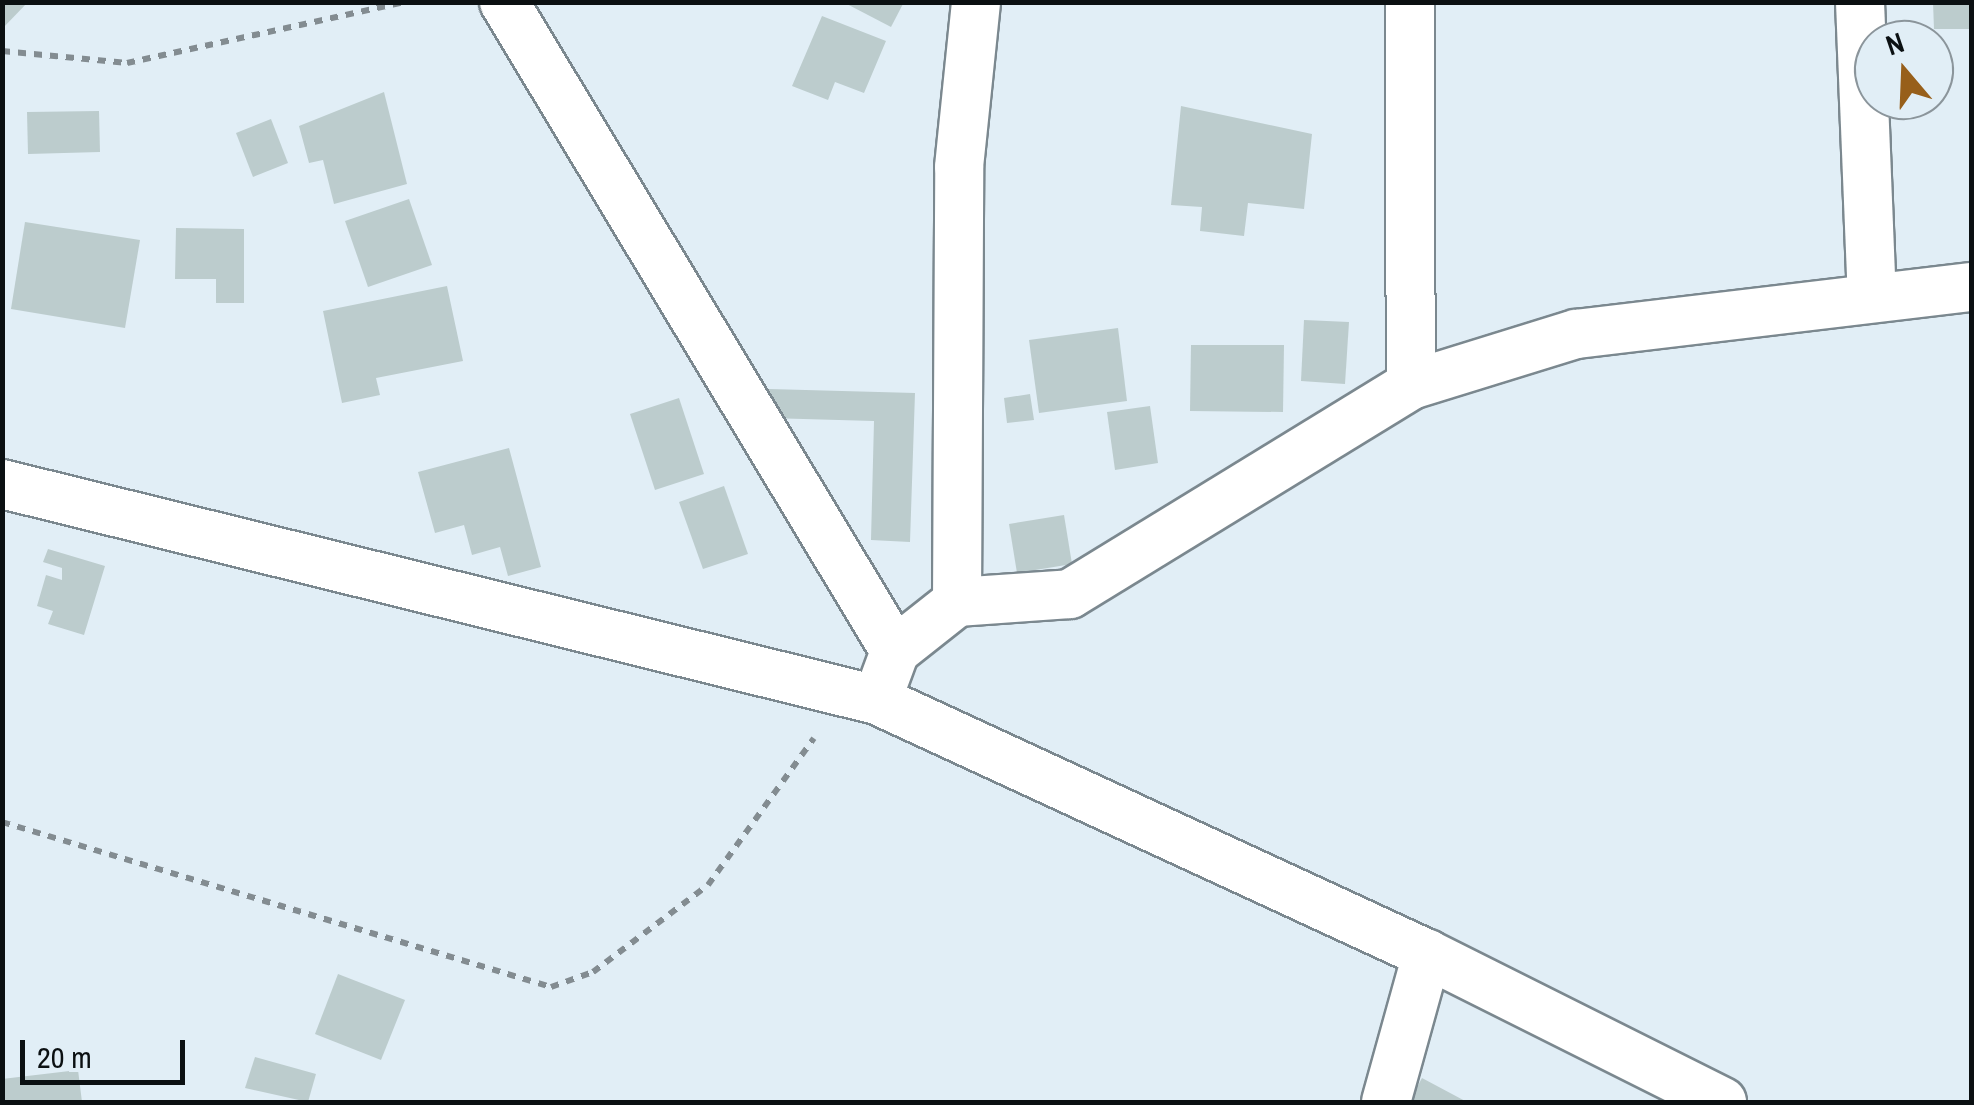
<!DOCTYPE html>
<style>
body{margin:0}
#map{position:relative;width:1974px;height:1105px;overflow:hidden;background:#e1eef6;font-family:"Archivo Narrow",sans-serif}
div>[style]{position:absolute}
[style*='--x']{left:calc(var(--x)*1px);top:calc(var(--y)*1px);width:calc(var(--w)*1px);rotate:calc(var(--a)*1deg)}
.building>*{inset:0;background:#bccccd}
.path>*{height:6px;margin-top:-3px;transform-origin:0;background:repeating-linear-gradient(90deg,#838c91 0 8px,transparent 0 16px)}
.roads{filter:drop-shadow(2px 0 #7b888f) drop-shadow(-2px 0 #7b888f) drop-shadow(0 2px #7b888f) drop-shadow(0 -2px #7b888f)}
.street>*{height:48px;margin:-24px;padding:0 24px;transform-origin:24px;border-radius:24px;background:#fff}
span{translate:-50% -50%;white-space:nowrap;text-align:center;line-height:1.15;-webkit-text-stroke:8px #e1eef6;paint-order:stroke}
.frame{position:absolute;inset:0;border:5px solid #0b1012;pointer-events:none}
.north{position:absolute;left:1854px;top:20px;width:100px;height:100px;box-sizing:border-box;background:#e1eef6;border:2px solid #8b959b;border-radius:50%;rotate:341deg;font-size:28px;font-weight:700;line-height:40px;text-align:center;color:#0b1012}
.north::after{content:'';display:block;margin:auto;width:35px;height:45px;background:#975f1a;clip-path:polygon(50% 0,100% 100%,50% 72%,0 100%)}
.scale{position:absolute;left:20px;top:1040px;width:165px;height:45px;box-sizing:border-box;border:5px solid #0b1012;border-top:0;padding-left:12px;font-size:30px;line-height:35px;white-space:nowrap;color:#0b1012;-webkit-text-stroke:8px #e1eef6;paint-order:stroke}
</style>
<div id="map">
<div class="building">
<i style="clip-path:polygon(2px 2px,28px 2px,2px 29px)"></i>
<i style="clip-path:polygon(843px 2px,904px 2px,891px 27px)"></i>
<i style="clip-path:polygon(1933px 2px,1972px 2px,1972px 29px,1934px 29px)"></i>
<i style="clip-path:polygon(822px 16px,886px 41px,864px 93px,835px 82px,828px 100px,792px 86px)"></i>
<i style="clip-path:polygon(384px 92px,407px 184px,334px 204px,323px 160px,309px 163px,299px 126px)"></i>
<i style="clip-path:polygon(1181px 106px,1312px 134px,1304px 209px,1248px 203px,1244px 236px,1200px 231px,1202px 207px,1171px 205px)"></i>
<i style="clip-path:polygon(99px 111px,100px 152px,28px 154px,27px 112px)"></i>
<i style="clip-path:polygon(271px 119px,288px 163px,253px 177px,236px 133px)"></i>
<i style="clip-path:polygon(409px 199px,432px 265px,368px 287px,345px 221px)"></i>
<i style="clip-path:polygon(25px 222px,140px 240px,125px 328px,11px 309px)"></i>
<i style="clip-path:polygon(176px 228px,244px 229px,244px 303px,216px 303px,216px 279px,175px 279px)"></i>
<i style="clip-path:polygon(447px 286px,463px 361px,376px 378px,380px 395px,342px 403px,323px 311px)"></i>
<i style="clip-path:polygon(1304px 320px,1349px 322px,1345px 384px,1301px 381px)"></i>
<i style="clip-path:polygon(1118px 328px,1127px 401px,1039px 413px,1029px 340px)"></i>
<i style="clip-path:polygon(1191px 345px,1284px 345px,1283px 412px,1190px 411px)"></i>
<i style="clip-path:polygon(769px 389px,915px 393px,910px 542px,871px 540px,874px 421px,768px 418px)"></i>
<i style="clip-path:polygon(1030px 394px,1034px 420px,1007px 423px,1004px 398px)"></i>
<i style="clip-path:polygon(679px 398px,704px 474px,655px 490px,630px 414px)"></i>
<i style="clip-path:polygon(1150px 406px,1158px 463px,1115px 470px,1107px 412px)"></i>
<i style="clip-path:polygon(509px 448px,541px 567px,508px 576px,500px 547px,472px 555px,464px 525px,435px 533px,418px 472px)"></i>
<i style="clip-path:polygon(724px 486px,748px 554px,703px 569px,679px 502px)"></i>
<i style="clip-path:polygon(1064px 515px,1072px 564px,1017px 573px,1009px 524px)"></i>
<i style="clip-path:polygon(48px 549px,105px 566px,84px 635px,48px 624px,53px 611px,37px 606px,46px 575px,62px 580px,62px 568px,43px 562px)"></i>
<i style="clip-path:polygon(338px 974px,405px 1000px,381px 1060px,315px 1034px)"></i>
<i style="clip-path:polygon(255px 1057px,316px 1074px,308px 1102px,245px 1088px)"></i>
<i style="clip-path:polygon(78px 1070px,82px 1102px,2px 1102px,2px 1079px)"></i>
<i style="clip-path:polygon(1422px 1078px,1467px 1102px,1409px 1102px)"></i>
</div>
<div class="path">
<i style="--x:2;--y:51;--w:126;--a:5.5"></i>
<i style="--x:127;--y:63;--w:285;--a:-12.4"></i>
<i style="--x:2;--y:822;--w:573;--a:16.73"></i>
<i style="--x:551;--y:987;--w:45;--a:-19.7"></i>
<i style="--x:593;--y:972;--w:144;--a:-37.1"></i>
<i style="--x:708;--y:885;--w:181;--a:-54.2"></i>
</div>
<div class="roads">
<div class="street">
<i style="--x:504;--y:2;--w:758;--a:58.93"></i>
<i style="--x:1410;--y:2;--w:383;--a:89.9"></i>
<i style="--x:1860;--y:2;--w:293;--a:87.7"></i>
<i style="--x:2;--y:484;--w:901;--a:13.87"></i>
<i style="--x:877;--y:700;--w:606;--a:24.79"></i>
<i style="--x:1427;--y:954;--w:330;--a:26.6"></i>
<i style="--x:957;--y:602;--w:435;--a:-89.7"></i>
<i style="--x:959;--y:167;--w:166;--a:-84.1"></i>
<i style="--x:877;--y:700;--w:52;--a:-69.8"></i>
<i style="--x:895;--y:651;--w:79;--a:-38.3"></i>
<i style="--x:957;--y:602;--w:113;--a:-4"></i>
<i style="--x:1070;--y:594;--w:400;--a:-31.5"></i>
<i style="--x:1411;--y:385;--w:173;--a:-17.2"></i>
<i style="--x:1576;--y:334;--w:399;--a:-6.8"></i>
<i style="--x:1386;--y:1102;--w:154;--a:-74.5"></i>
</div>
</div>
<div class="frame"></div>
<div class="north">N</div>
<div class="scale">20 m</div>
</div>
